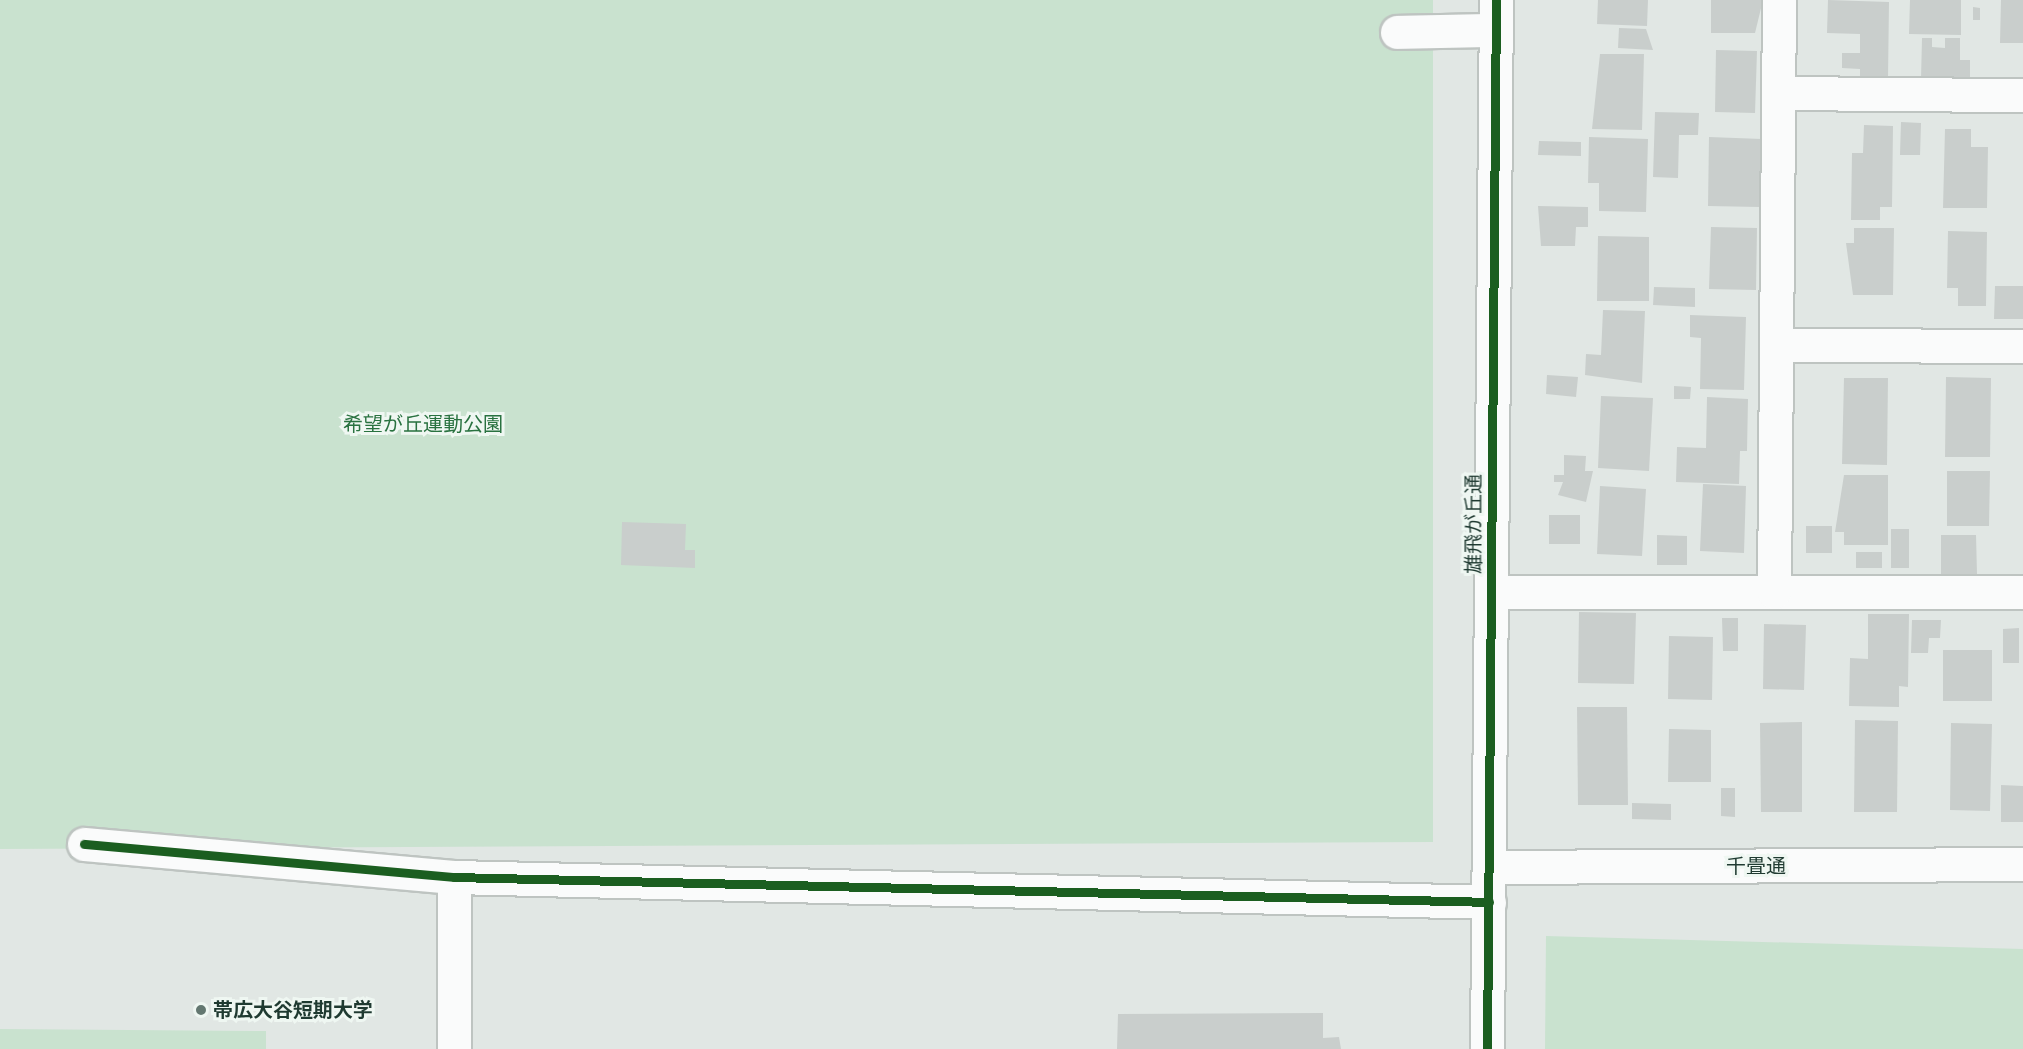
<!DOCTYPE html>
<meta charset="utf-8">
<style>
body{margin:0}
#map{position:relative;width:2023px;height:1049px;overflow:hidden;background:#e1e7e4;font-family:Raleway,"Noto Sans JP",sans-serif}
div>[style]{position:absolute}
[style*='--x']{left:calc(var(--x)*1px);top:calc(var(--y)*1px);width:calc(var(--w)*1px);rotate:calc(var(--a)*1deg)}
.green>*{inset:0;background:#c9e2cf}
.building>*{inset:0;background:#c9cecc}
.roads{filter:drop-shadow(2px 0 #bec4c1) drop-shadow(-2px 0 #bec4c1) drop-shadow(0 2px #bec4c1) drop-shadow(0 -2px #bec4c1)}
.minor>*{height:33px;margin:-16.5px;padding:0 16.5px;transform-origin:16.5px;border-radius:16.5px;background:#fafbfb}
.cycleway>*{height:9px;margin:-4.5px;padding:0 4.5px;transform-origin:4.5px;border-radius:4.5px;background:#1b5e20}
.dots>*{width:16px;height:16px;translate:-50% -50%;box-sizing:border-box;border:3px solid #eff7f2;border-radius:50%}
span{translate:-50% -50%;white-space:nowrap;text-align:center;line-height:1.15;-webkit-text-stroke:6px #eff7f2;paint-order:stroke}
.park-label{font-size:20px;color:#297240}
.street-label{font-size:20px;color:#1f3a31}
.poi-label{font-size:20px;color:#1f3a31;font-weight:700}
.left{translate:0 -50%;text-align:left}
</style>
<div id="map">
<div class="green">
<i style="clip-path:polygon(0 0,1433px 0,1433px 842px,0 849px)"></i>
<i style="clip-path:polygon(1546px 936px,2023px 949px,2023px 1049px,1545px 1049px)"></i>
<i style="clip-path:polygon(0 1029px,266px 1031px,266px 1049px,0 1049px)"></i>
</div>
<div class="building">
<i style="clip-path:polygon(1598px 0,1648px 0,1647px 26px,1597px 24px)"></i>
<i style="clip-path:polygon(1711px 0,1763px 0,1755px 33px,1711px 33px)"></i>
<i style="clip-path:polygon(1828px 0,1889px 2px,1888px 78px,1860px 78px,1860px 69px,1842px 68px,1842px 53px,1860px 53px,1860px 34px,1827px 33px)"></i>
<i style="clip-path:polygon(1910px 0,1961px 0,1961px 35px,1909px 34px)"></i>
<i style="clip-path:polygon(2001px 0,2023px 0,2023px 43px,2000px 43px)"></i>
<i style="clip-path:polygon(1973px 7px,1980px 8px,1980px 20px,1973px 20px)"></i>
<i style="clip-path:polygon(1619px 28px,1646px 29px,1653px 50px,1618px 48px)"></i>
<i style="clip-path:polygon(1922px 38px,1932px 38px,1932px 47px,1945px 48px,1945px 38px,1960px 38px,1960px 60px,1970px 60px,1970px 79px,1921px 79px)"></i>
<i style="clip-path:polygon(1716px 50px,1757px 51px,1755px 113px,1715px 112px)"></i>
<i style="clip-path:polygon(1600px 54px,1644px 54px,1642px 130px,1592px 129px)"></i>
<i style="clip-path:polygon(1655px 112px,1699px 113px,1698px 135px,1679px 135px,1678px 178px,1653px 177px)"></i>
<i style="clip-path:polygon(1901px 122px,1921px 123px,1920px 155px,1900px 155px)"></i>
<i style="clip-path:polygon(1864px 125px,1893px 126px,1892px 207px,1880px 207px,1880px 220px,1851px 220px,1852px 153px,1863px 153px)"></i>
<i style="clip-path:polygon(1945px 129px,1971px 129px,1971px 147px,1988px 147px,1987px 208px,1943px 208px)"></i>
<i style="clip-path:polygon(1589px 137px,1648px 139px,1646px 212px,1599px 211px,1599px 183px,1588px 183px)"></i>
<i style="clip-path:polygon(1709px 137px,1762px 139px,1760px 207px,1708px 206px)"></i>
<i style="clip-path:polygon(1539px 141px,1581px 142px,1581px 156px,1538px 155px)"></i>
<i style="clip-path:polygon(1538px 206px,1588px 207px,1588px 227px,1576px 227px,1575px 246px,1541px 246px)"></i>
<i style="clip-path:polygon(1711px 227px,1757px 228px,1756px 290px,1709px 289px)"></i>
<i style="clip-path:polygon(1854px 228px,1894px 228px,1893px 295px,1853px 295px,1846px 243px,1854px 243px)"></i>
<i style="clip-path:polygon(1948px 231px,1987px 232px,1986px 306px,1958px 306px,1958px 288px,1947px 288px)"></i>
<i style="clip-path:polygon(1598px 236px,1649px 237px,1649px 301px,1597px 301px)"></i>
<i style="clip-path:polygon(1995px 286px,2023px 286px,2023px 319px,1994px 319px)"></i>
<i style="clip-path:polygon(1654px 287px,1695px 288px,1695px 307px,1653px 305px)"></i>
<i style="clip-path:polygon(1603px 310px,1645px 311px,1642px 383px,1585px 375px,1586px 354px,1601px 355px)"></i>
<i style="clip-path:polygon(1690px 315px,1746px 317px,1744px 390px,1700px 389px,1701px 338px,1690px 337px)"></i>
<i style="clip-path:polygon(1547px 375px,1578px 377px,1576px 397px,1546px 394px)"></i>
<i style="clip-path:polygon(1946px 377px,1991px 378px,1990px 457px,1945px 457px)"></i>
<i style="clip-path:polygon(1844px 378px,1888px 378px,1887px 465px,1842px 464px)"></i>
<i style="clip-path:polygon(1674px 386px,1691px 387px,1690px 399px,1674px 399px)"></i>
<i style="clip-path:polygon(1601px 396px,1653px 398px,1649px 471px,1598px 468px)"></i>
<i style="clip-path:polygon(1707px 397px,1748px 399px,1747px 451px,1740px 451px,1739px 484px,1676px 482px,1677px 447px,1706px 448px)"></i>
<i style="clip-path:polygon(1564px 455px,1586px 456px,1585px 471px,1593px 471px,1586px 502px,1558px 495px,1563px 482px,1554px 482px,1554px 475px,1564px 475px)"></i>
<i style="clip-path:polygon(1947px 471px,1990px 471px,1989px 526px,1947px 526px)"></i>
<i style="clip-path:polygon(1844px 475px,1888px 475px,1888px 545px,1844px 545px,1844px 532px,1835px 532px)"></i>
<i style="clip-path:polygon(1703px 484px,1746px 486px,1744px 553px,1700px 551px)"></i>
<i style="clip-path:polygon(1600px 486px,1646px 489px,1642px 556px,1597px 554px)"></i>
<i style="clip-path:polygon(1549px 515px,1580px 515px,1580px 544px,1549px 544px)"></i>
<i style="clip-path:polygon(622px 522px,686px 524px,685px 550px,695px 550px,695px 568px,621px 565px)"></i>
<i style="clip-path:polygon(1806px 526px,1832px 526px,1832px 553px,1806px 553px)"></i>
<i style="clip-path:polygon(1891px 529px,1909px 529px,1909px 568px,1891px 568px)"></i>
<i style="clip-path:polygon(1657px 535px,1687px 536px,1687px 565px,1657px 565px)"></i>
<i style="clip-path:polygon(1941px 535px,1976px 535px,1977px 574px,1941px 574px)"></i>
<i style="clip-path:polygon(1856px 552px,1882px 552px,1882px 568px,1856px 568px)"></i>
<i style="clip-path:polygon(1579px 612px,1636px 613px,1634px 684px,1578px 683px)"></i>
<i style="clip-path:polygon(1868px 614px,1909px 614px,1908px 687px,1899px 686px,1899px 707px,1849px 706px,1850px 658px,1868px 659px)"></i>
<i style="clip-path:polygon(1722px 618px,1738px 618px,1738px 651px,1723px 651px)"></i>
<i style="clip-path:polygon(1912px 620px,1941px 620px,1940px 638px,1929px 638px,1928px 653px,1911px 653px)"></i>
<i style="clip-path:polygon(1764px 624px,1806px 625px,1804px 690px,1763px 689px)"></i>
<i style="clip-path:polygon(2019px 628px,2019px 663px,2003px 663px,2003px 629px)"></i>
<i style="clip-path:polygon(1669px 636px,1713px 637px,1712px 700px,1668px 699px)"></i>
<i style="clip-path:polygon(1943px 650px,1992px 650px,1992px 701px,1943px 701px)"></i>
<i style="clip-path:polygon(1577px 707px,1627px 707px,1628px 805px,1578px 805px)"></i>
<i style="clip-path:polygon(1855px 720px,1898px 721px,1897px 812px,1854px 812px)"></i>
<i style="clip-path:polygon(1802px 722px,1802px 812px,1761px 812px,1760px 723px)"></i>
<i style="clip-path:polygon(1951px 723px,1992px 724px,1990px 811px,1950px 810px)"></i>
<i style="clip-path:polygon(1669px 729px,1711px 730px,1711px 782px,1668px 782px)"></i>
<i style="clip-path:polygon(2001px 785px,2023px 786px,2023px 822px,2001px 822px)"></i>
<i style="clip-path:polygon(1721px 788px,1735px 788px,1735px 817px,1721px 816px)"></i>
<i style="clip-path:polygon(1632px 803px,1671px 804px,1671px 820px,1632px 819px)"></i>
<i style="clip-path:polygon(1323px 1013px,1323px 1038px,1339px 1037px,1341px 1049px,1117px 1049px,1118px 1014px)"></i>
</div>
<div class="roads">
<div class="minor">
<i style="--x:1397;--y:32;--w:98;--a:-1.2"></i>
<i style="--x:1779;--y:93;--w:244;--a:0.5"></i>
<i style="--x:1776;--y:345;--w:247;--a:0.2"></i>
<i style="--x:1492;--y:592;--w:531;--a:0"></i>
<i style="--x:1774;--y:592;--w:592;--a:-89.52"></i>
<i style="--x:84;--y:844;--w:371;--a:5.1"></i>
<i style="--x:454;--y:877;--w:1035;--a:1.38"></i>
<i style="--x:1489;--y:867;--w:534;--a:-0.32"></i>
<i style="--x:454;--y:1049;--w:172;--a:-90"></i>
<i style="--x:1487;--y:1049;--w:1049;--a:-89.51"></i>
</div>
</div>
<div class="cycleway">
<i style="--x:84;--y:844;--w:371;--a:5.1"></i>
<i style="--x:454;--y:877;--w:1035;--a:1.38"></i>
<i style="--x:1487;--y:1049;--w:1049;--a:-89.51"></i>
</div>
<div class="dots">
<i style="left:201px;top:1010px;background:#637770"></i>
</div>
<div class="park-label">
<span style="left:423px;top:424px">希望が丘運動公園</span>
</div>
<div class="street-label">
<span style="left:1474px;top:524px;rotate:-90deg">雄飛が丘通</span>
<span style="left:1756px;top:866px">千畳通</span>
</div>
<div class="poi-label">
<span class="left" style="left:213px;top:1010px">帯広大谷短期大学</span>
</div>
</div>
